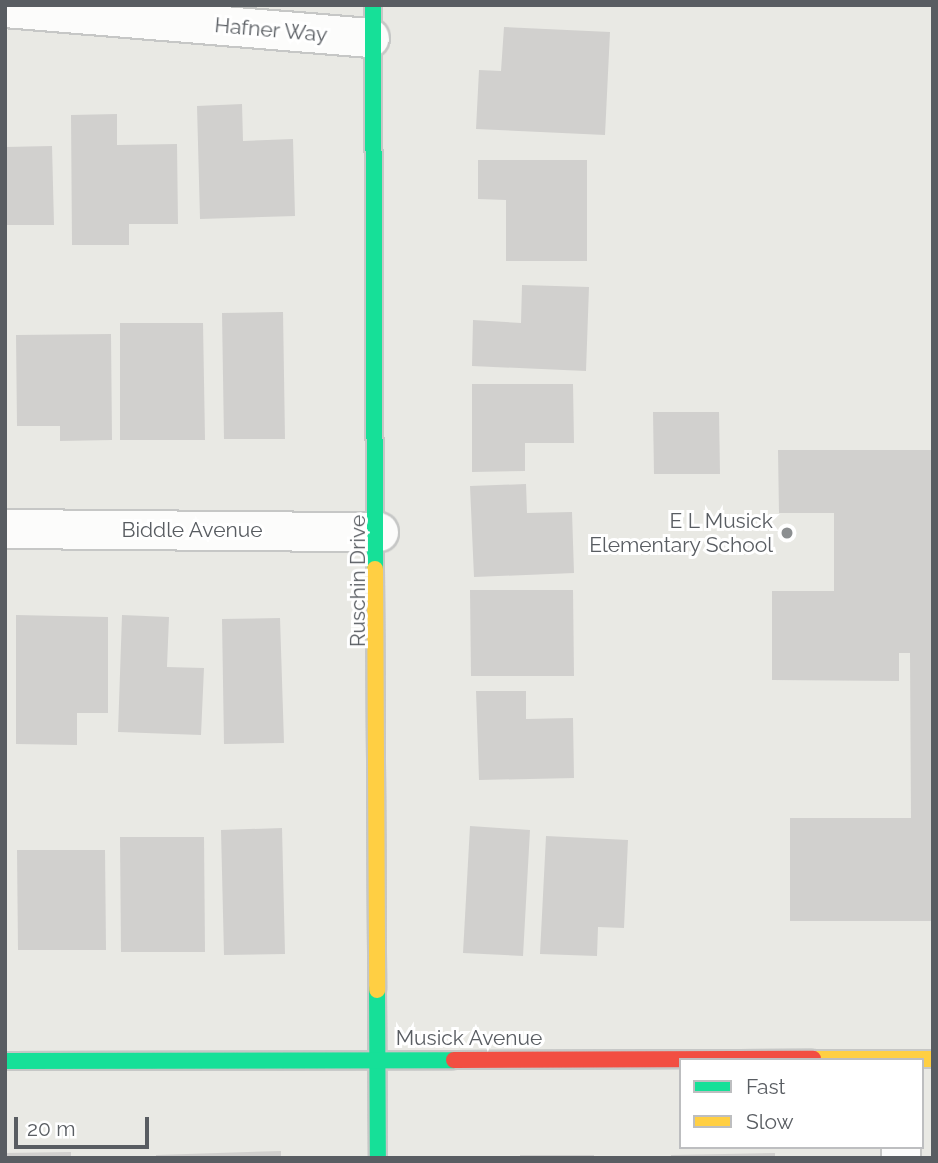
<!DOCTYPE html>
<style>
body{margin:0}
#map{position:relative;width:938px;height:1163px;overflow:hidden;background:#e9e9e4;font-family:Raleway,sans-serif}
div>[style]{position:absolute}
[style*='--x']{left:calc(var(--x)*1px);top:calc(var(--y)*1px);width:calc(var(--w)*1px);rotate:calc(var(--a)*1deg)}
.building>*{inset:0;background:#d1d0ce}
.roads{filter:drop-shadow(2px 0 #c6c7c6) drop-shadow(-2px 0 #c6c7c6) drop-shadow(0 2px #c6c7c6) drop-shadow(0 -2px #c6c7c6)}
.street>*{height:38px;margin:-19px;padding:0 19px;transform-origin:19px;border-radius:19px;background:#fcfcfb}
.fast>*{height:16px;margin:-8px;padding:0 8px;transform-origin:8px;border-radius:8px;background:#16e098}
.slow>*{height:16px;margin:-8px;padding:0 8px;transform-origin:8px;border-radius:8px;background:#ffcf43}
.jam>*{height:16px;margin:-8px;padding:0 8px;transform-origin:8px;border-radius:8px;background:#f24e42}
.dots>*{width:19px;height:19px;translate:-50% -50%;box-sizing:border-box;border:4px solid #fff;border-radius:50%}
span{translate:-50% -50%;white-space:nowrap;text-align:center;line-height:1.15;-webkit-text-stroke:6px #fff;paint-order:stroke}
.street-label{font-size:21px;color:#595d62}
.poi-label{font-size:21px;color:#595d62}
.right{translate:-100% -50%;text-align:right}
.frame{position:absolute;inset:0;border:7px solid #595d62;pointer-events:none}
.legend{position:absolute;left:679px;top:1058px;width:245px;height:91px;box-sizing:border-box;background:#fff;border:2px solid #bdbec0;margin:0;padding:9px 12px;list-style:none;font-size:21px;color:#595d62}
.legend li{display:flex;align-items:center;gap:14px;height:35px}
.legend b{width:35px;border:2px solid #bdbec0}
.scale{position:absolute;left:14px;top:1117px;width:135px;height:32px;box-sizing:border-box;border:4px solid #595d62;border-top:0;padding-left:9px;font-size:21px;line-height:24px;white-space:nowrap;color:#595d62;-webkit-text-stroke:5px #fff;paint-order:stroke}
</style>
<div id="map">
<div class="building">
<i style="clip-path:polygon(504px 27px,610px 32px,605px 135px,476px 129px,479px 70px,501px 71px)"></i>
<i style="clip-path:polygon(242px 104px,243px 141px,293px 139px,295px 216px,200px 219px,197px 106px)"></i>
<i style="clip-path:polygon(117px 114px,117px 145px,177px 144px,178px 224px,129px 224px,129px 245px,72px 245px,71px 115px)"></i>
<i style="clip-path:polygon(52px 146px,54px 225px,5px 225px,5px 147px)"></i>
<i style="clip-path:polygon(478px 160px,587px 160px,587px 261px,506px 261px,506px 200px,478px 199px)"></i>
<i style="clip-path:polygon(522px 285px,589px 287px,586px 371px,472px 366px,473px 320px,521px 323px)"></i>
<i style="clip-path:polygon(283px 312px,285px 439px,224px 439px,222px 313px)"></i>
<i style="clip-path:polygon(120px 323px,203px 323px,205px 440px,120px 440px)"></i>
<i style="clip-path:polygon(111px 334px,112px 440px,60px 441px,60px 426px,17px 426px,16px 335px)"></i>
<i style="clip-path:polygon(472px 384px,573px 384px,574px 443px,525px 443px,525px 471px,472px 472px)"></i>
<i style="clip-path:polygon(653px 412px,719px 412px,720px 474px,654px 474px)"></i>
<i style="clip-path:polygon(778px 450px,933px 450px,933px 921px,790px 921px,790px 818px,911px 818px,910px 653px,899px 653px,899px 681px,772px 680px,772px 591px,834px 591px,834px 513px,779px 513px)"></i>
<i style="clip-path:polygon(526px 484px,527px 513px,572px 512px,574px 573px,474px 577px,470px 486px)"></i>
<i style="clip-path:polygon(470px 590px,573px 590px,574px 676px,471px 676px)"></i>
<i style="clip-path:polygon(16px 615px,108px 617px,108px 713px,77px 713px,77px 745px,16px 744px)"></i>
<i style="clip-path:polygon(122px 615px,169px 617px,167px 667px,204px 668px,201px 735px,118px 732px)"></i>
<i style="clip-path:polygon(280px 618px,284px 743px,224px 744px,222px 619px)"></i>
<i style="clip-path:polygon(476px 691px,526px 691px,526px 719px,573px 718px,574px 778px,479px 780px)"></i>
<i style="clip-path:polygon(470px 826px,530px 830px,523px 956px,463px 953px)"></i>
<i style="clip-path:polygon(282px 828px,285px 954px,224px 955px,221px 830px)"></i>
<i style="clip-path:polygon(546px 836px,628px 840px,624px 928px,598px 927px,597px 956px,540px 954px)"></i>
<i style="clip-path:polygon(120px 837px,204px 837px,205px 952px,121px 952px)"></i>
<i style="clip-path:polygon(17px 850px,105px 850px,106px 950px,18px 950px)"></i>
<i style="clip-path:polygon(281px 1151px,281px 1158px,156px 1158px,156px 1155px)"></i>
<i style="clip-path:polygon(71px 1152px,71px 1158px,5px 1158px,5px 1153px)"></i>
<i style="clip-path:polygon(775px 1153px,775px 1158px,671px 1158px,671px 1155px)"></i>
<i style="clip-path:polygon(520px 1155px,594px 1155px,594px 1158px,520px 1158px)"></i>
</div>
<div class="roads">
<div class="street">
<i style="--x:5;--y:8;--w:366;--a:4.7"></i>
<i style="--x:5;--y:529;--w:374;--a:0.5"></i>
<i style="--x:901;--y:1147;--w:11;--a:90"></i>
</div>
<div class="fast">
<i style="--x:373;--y:5;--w:564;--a:89.8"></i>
<i style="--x:377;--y:990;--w:168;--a:89.7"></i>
<i style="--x:5;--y:1061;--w:449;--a:-0.1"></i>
</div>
<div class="slow">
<i style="--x:375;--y:569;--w:421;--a:89.7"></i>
<i style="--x:813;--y:1059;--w:120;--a:0"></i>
</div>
<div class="jam">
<i style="--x:454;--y:1060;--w:359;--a:-0.2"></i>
</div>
</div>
<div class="dots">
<i style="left:787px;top:533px;background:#8b8e90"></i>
</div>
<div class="street-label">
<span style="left:271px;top:30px;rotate:5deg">Hafner Way</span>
<span style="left:192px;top:530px">Biddle Avenue</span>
<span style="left:358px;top:581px;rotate:-90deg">Ruschin Drive</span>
<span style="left:469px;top:1038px">Musick Avenue</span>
</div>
<div class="poi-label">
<span class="right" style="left:773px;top:533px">E L Musick<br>Elementary School</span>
</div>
<div class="frame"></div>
<ul class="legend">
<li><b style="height:9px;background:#16e098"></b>Fast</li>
<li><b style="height:9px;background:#ffcf43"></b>Slow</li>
</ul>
<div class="scale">20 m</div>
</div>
